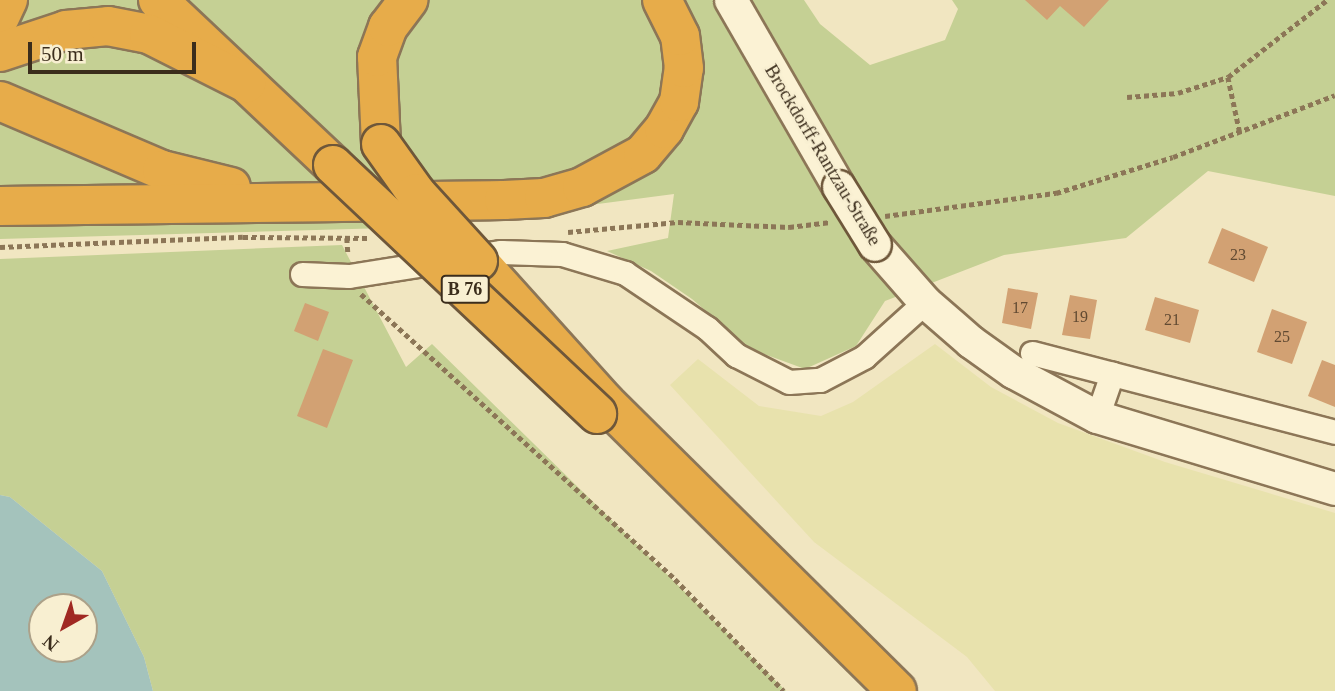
<!DOCTYPE html>
<meta charset="utf-8">
<style>
body{margin:0}
#map{position:relative;width:1335px;height:691px;overflow:hidden;background:#f1e6c1;font-family:"Times New Roman",serif}
div>[style]{position:absolute}
[style*='--x']{left:calc(var(--x)*1px);top:calc(var(--y)*1px);width:calc(var(--w)*1px);rotate:calc(var(--a)*1deg)}
.farmland>*{inset:0;background:#e8e2ad}
.green>*{inset:0;background:#c5d094}
.water>*{inset:0;background:#a4c3bc}
.building>*{inset:0;background:#d2a173}
.path>*{height:4.5px;margin-top:-2.25px;transform-origin:0;background:repeating-linear-gradient(90deg,#8c7657 0 5px,transparent 0 8.5px)}
.roads{filter:drop-shadow(2px 0 #8c7657) drop-shadow(-2px 0 #8c7657) drop-shadow(0 2px #8c7657) drop-shadow(0 -2px #8c7657)}
.street>*{height:23px;margin:-11.5px;padding:0 11.5px;transform-origin:11.5px;border-radius:11.5px;background:#fbf2d4}
.secondary>*{height:32px;margin:-16px;padding:0 16px;transform-origin:16px;border-radius:16px;background:#fbf2d4}
.highway>*{height:38px;margin:-19px;padding:0 19px;transform-origin:19px;border-radius:19px;background:#e7ac4a}
.bridges{filter:drop-shadow(2px 0 #6e573a) drop-shadow(-2px 0 #6e573a) drop-shadow(0 2px #6e573a) drop-shadow(0 -2px #6e573a)}
.secondary-bridge>*{height:32px;margin:-16px;padding:0 16px;transform-origin:16px;border-radius:16px;background:#fbf2d4}
.highway-bridge>*{height:38px;margin:-19px;padding:0 19px;transform-origin:19px;border-radius:19px;background:#e7ac4a}
span{translate:-50% -50%;white-space:nowrap;text-align:center;line-height:1.15;-webkit-text-stroke:5px #f8efd1;paint-order:stroke}
.number-label{font-size:16px;color:#614a32}
.number-label span{-webkit-text-stroke-width:0}
.shield-label span{padding:2px 5px;background:#f8efd1;border:2px solid;border-radius:5px;-webkit-text-stroke-width:0}
.shield-label{font-size:18px;color:#3b2d1c;font-weight:700}
.street-label{font-size:19px;color:#3b2d1c}
.north{position:absolute;left:28px;top:593px;width:70px;height:70px;box-sizing:border-box;background:#f8efd1;border:2px solid #aca189;border-radius:50%;rotate:220deg;font-size:19px;font-weight:700;line-height:28px;text-align:center;color:#3b2d1c}
.north::after{content:'';display:block;margin:auto;width:24px;height:32px;background:#a02922;clip-path:polygon(50% 0,100% 100%,50% 72%,0 100%)}
.scale{position:absolute;left:28px;top:42px;width:168px;height:32px;box-sizing:border-box;border:4px solid #3b2d1c;border-top:0;padding-left:9px;font-size:21px;line-height:24px;white-space:nowrap;color:#3b2d1c;-webkit-text-stroke:5px #f8efd1;paint-order:stroke}
</style>
<div id="map">
<div class="farmland">
<i style="clip-path:polygon(935px 344px,991px 387px,1058px 423px,1165px 462px,1335px 513px,1335px 691px,995px 691px,967px 657px,814px 542px,670px 385px,698px 359px,759px 406px,821px 416px,853px 402px)"></i>
</div>
<div class="green">
<i style="clip-path:polygon(0 0,804px 0,820px 24px,870px 65px,945px 40px,958px 9px,952px 0,1335px 0,1335px 196px,1208px 171px,1126px 238px,1004px 255px,885px 301px,856px 346px,805px 369px,750px 349px,692px 299px,651px 271px,607px 251px,668px 238px,674px 194px,423px 227px,0 239px)"></i>
<i style="clip-path:polygon(342px 245px,406px 367px,432px 344px,786px 691px,153px 691px,144px 657px,102px 571px,10px 497px,0 495px,0 259px)"></i>
</div>
<div class="water">
<i style="clip-path:polygon(evenodd,0 495px,10px 497px,102px 571px,144px 657px,153px 691px,0 691px,0 495px,42px 607px,84px 607px,84px 649px,42px 649px,42px 607px)"></i>
</div>
<div class="building">
<i style="clip-path:polygon(1025px 0,1109px 0,1084px 27px,1060px 6px,1047px 20px)"></i>
<i style="clip-path:polygon(1222px 228px,1268px 247px,1254px 282px,1208px 263px)"></i>
<i style="clip-path:polygon(1008px 288px,1038px 293px,1031px 329px,1002px 323px)"></i>
<i style="clip-path:polygon(1070px 295px,1097px 300px,1090px 339px,1062px 335px)"></i>
<i style="clip-path:polygon(1155px 297px,1199px 310px,1190px 343px,1145px 330px)"></i>
<i style="clip-path:polygon(305px 303px,329px 312px,318px 341px,294px 331px)"></i>
<i style="clip-path:polygon(1272px 309px,1307px 322px,1292px 364px,1257px 352px)"></i>
<i style="clip-path:polygon(323px 349px,353px 360px,327px 428px,297px 416px)"></i>
<i style="clip-path:polygon(1322px 360px,1335px 365px,1335px 407px,1308px 396px)"></i>
</div>
<div class="path">
<i style="--x:1228;--y:77;--w:57;--a:77.9"></i>
<i style="--x:1127;--y:97;--w:51;--a:-4.5"></i>
<i style="--x:1178;--y:93;--w:52;--a:-17.7"></i>
<i style="--x:1228;--y:77;--w:125;--a:-37.9"></i>
<i style="--x:885;--y:216;--w:173;--a:-7.7"></i>
<i style="--x:1056;--y:193;--w:122;--a:-17.1"></i>
<i style="--x:1173;--y:157;--w:173;--a:-20.9"></i>
<i style="--x:568;--y:232;--w:110;--a:-5.2"></i>
<i style="--x:678;--y:222;--w:111;--a:2.6"></i>
<i style="--x:789;--y:227;--w:42;--a:-6.8"></i>
<i style="--x:347;--y:238;--w:16;--a:86"></i>
<i style="--x:0;--y:247;--w:243;--a:-2.4"></i>
<i style="--x:243;--y:237;--w:124;--a:0.5"></i>
<i style="--x:361;--y:294;--w:424;--a:42.2"></i>
<i style="--x:675;--y:579;--w:156;--a:45.8"></i>
</div>
<div class="roads">
<div class="street">
<i style="--x:302;--y:274;--w:47;--a:2.4"></i>
<i style="--x:349;--y:276;--w:154;--a:-9"></i>
<i style="--x:501;--y:252;--w:61;--a:1.9"></i>
<i style="--x:562;--y:254;--w:66;--a:16.8"></i>
<i style="--x:625;--y:273;--w:99;--a:33.9"></i>
<i style="--x:707;--y:328;--w:40;--a:43"></i>
<i style="--x:736;--y:355;--w:59;--a:27"></i>
<i style="--x:789;--y:382;--w:31;--a:-4"></i>
<i style="--x:820;--y:380;--w:50;--a:-27.6"></i>
<i style="--x:864;--y:357;--w:82;--a:-42"></i>
<i style="--x:1032;--y:353;--w:313;--a:14.6"></i>
<i style="--x:1097;--y:417;--w:46;--a:-70.8"></i>
</div>
<div class="secondary">
<i style="--x:731;--y:0;--w:216;--a:60"></i>
<i style="--x:875;--y:245;--w:76;--a:48.7"></i>
<i style="--x:925;--y:302;--w:61;--a:41"></i>
<i style="--x:971;--y:342;--w:52;--a:35.5"></i>
<i style="--x:1013;--y:372;--w:95;--a:28.2"></i>
<i style="--x:1097;--y:417;--w:249;--a:16.8"></i>
</div>
<div class="highway">
<i style="--x:158;--y:0;--w:241;--a:43.3"></i>
<i style="--x:0;--y:17;--w:19;--a:-65"></i>
<i style="--x:0;--y:52;--w:70;--a:-18.4"></i>
<i style="--x:66;--y:30;--w:42;--a:-5.4"></i>
<i style="--x:108;--y:26;--w:42;--a:11"></i>
<i style="--x:149;--y:34;--w:109;--a:26.8"></i>
<i style="--x:0;--y:101;--w:176;--a:23.1"></i>
<i style="--x:162;--y:170;--w:71;--a:13.8"></i>
<i style="--x:381;--y:144;--w:87;--a:-92.6"></i>
<i style="--x:377;--y:57;--w:32;--a:-70"></i>
<i style="--x:388;--y:27;--w:34;--a:-53"></i>
<i style="--x:0;--y:206;--w:504;--a:-0.68"></i>
<i style="--x:504;--y:200;--w:40;--a:-2.9"></i>
<i style="--x:544;--y:198;--w:40;--a:-16"></i>
<i style="--x:582;--y:187;--w:69;--a:-28.4"></i>
<i style="--x:643;--y:154;--w:33;--a:-50"></i>
<i style="--x:664;--y:129;--w:31;--a:-61"></i>
<i style="--x:679;--y:102;--w:34;--a:-82"></i>
<i style="--x:684;--y:68;--w:32;--a:-97"></i>
<i style="--x:680;--y:36;--w:40;--a:-116.6"></i>
<i style="--x:478;--y:261;--w:191;--a:48"></i>
<i style="--x:606;--y:403;--w:409;--a:44.7"></i>
</div>
</div>
<div class="bridges">
<div class="secondary-bridge">
<i style="--x:839;--y:187;--w:68;--a:58.2"></i>
</div>
<div class="highway-bridge">
<i style="--x:381;--y:144;--w:60;--a:54.5"></i>
<i style="--x:416;--y:193;--w:92;--a:47.6"></i>
<i style="--x:333;--y:165;--w:363;--a:43.3"></i>
</div>
</div>
<div class="number-label">
<span style="left:1238px;top:255px">23</span>
<span style="left:1020px;top:308px">17</span>
<span style="left:1080px;top:317px">19</span>
<span style="left:1172px;top:320px">21</span>
<span style="left:1282px;top:337px">25</span>
</div>
<div class="shield-label">
<span style="left:465px;top:289px">B 76</span>
</div>
<div class="street-label">
<span style="left:823px;top:155px;rotate:59deg">Brockdorff-Rantzau-Straße</span>
</div>
<div class="north">N</div>
<div class="scale">50 m</div>
</div>
